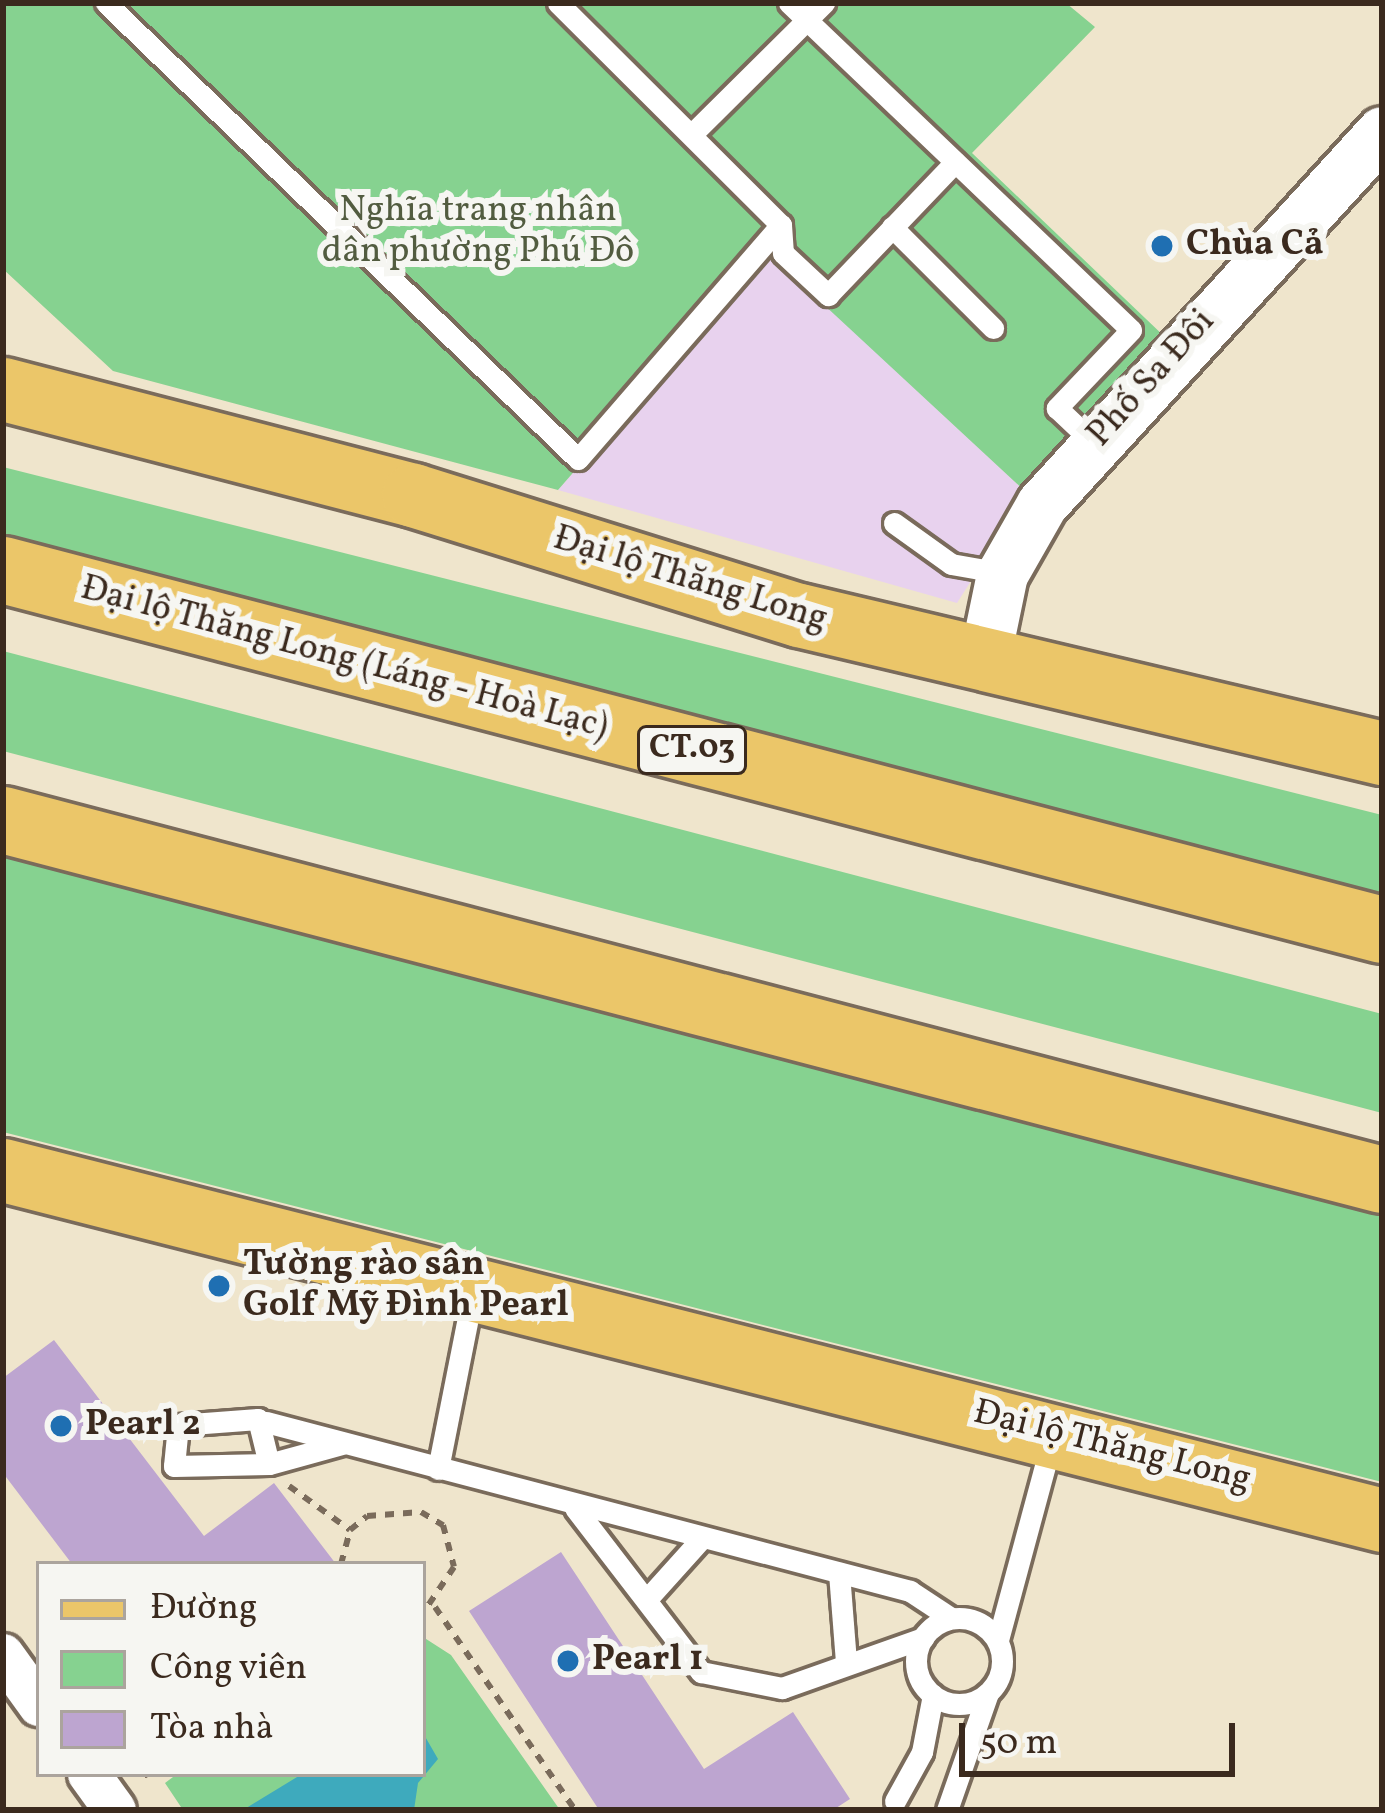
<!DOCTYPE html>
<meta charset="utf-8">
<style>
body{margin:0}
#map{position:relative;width:1385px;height:1813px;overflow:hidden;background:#efe5cc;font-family:Vollkorn,serif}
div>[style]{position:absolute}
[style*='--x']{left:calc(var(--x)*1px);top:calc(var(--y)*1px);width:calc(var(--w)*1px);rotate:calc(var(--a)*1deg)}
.built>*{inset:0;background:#e8d2ee}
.green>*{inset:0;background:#86d290}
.water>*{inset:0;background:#3eaabd}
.building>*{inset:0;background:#bda5d0}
.path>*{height:6px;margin-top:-3px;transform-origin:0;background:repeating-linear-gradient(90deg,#7a6b5b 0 9px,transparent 0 18px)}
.roads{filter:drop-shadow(3px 0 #7a6b5b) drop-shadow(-3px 0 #7a6b5b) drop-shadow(0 3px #7a6b5b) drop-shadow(0 -3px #7a6b5b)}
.service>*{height:21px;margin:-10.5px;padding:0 10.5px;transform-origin:10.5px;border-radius:10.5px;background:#fff}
.service>.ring{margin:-10.5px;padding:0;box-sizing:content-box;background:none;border:21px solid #fff;border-radius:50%}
.minor>*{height:42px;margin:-21px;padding:0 21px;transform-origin:21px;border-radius:21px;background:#fff}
.tertiary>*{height:51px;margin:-25.5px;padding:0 25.5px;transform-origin:25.5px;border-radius:25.5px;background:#fff}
.primary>*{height:63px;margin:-31.5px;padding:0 31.5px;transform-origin:31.5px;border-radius:31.5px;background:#ebc669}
.motorway>*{height:66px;margin:-33px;padding:0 33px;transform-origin:33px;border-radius:33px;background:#ebc669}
.dots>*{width:33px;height:33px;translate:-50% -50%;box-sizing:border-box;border:6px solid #f6f6f2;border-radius:50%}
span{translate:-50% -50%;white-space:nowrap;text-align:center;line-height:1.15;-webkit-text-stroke:12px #f6f6f2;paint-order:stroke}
.shield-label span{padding:3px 9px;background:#f6f6f2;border:3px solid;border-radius:9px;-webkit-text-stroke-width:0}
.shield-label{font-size:33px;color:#3b2a1e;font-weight:700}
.park-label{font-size:36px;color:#525c40}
.poi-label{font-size:36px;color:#3b2a1e;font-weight:700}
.left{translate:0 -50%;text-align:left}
.street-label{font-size:36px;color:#3b2a1e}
.frame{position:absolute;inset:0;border:6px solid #3b2a1e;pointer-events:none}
.legend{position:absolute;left:36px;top:1561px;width:390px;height:216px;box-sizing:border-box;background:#f6f6f2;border:3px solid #aba49d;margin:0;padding:15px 21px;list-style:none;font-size:36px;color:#3b2a1e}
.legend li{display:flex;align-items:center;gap:24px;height:60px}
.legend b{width:60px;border:3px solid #aba49d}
.scale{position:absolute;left:959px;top:1723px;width:276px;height:54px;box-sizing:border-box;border:6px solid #3b2a1e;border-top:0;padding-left:15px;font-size:36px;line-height:42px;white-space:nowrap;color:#3b2a1e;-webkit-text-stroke:9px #f6f6f2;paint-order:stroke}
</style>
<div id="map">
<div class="built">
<i style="clip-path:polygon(766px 250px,1027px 493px,957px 603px,558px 490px)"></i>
</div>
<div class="green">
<i style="clip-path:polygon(3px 3px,1066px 3px,1095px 27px,972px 153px,1167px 339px,1027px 493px,766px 251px,558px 490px,113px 371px,3px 269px)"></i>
<i style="clip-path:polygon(3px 467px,1382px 815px,1382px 908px,3px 540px)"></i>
<i style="clip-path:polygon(3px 651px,1382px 1014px,1382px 1113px,3px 751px)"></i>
<i style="clip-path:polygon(3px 835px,1382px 1206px,1382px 1482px,3px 1132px)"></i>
<i style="clip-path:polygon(423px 1637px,451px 1655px,560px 1810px,183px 1810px,165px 1783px,177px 1774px,423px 1774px)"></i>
</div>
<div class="water">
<i style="clip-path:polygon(423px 1733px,438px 1759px,418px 1783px,414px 1810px,243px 1810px,302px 1774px,423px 1774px)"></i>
</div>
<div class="building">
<i style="clip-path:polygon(54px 1340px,204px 1536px,274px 1483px,336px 1564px,72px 1564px,3px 1473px,3px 1378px)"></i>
<i style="clip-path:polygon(561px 1552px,704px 1769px,793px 1712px,850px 1799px,833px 1810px,599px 1810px,469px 1611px)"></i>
</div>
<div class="path">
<i style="--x:289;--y:1486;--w:75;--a:35.8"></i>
<i style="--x:341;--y:1564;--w:35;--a:-75"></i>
<i style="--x:350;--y:1530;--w:22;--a:-39"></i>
<i style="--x:367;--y:1516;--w:54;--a:-4.2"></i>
<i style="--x:421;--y:1512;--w:26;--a:31"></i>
<i style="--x:443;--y:1525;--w:43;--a:75.3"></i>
<i style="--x:454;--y:1567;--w:55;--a:124"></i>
<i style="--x:435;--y:1607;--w:247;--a:55.4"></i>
<i style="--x:144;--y:1776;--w:4;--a:-34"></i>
</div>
<div class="roads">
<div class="service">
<i style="--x:106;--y:3;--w:656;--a:44.01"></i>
<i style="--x:578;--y:459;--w:310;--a:-49.1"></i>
<i style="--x:558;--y:3;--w:315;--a:44.9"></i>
<i style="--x:781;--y:225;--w:28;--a:86"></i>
<i style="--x:783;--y:253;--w:62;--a:43"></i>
<i style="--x:828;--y:295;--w:184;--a:-46.3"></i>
<i style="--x:789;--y:3;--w:473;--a:43.7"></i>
<i style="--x:1131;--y:330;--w:108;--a:133.5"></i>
<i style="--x:1057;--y:408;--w:51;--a:43.4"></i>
<i style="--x:693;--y:133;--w:185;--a:-44.8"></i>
<i style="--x:892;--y:227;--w:143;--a:45"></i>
<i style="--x:894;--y:523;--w:70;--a:35.7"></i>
<i style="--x:951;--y:564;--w:52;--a:10"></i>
<i style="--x:258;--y:1419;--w:46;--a:76.3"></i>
<i style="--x:269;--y:1464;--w:95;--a:178.8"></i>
<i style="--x:174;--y:1466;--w:41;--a:-84.4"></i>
<i style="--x:178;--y:1425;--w:80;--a:-4.3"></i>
<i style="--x:266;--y:1422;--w:666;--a:14.7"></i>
<i style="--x:910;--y:1591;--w:49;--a:33.4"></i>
<i style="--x:269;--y:1464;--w:76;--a:-15.3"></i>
<i style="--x:438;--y:1469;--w:179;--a:-78.8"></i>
<i style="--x:575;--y:1508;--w:207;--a:52.5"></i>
<i style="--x:701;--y:1672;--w:83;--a:11.2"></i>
<i style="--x:782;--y:1688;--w:150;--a:-19.5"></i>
<i style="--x:839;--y:1573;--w:89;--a:85.5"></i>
<i style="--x:648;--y:1598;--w:81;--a:-48"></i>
<i class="ring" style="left:916px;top:1618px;width:65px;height:65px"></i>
<i style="--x:998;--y:1640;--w:203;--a:-74.9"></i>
<i style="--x:895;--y:1801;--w:56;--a:-61.1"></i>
<i style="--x:922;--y:1752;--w:58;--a:-79.1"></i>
<i style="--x:947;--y:1810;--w:124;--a:-70.7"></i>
</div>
<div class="minor">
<i style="--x:3;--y:1655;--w:62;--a:54.2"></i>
<i style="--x:89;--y:1774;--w:44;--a:54.2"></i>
</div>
<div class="tertiary">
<i style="--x:984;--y:661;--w:89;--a:-78.3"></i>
<i style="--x:1002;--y:574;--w:81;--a:-60.3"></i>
<i style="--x:1042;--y:504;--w:504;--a:-47.57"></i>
</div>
<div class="primary">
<i style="--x:3;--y:389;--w:423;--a:14.5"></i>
<i style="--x:413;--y:495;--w:404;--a:17.3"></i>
<i style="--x:799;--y:615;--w:599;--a:13.32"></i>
<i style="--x:3;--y:1170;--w:1423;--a:14.24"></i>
</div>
<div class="motorway">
<i style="--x:3;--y:570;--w:1425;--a:14.63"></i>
<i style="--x:3;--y:820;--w:1425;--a:14.63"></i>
</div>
</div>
<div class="dots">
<i style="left:1162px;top:246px;background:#1f6fb2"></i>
<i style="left:219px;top:1286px;background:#1f6fb2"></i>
<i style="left:61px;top:1426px;background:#1f6fb2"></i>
<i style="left:568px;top:1661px;background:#1f6fb2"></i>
</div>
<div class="shield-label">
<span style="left:692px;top:750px">CT.03</span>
</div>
<div class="park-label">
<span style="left:478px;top:232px">Nghĩa trang nhân<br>dân phường Phú Đô</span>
</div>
<div class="poi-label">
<span class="left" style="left:1186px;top:246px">Chùa Cả</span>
<span class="left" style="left:243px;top:1286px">Tường rào sân<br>Golf Mỹ Đình Pearl</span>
<span class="left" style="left:85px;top:1426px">Pearl 2</span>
<span class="left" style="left:592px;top:1661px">Pearl 1</span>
</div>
<div class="street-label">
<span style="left:1152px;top:379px;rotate:-48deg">Phố Sa Đôi</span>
<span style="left:690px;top:580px;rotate:17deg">Đại lộ Thăng Long</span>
<span style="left:344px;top:659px;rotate:15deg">Đại lộ Thăng Long (Láng - Hoà Lạc)</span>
<span style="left:1112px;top:1447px;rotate:14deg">Đại lộ Thăng Long</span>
</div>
<div class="frame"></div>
<ul class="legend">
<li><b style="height:15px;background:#ebc669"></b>Đường</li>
<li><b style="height:33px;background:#86d290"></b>Công viên</li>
<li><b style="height:33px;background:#bda5d0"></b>Tòa nhà</li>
</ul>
<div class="scale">50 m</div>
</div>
